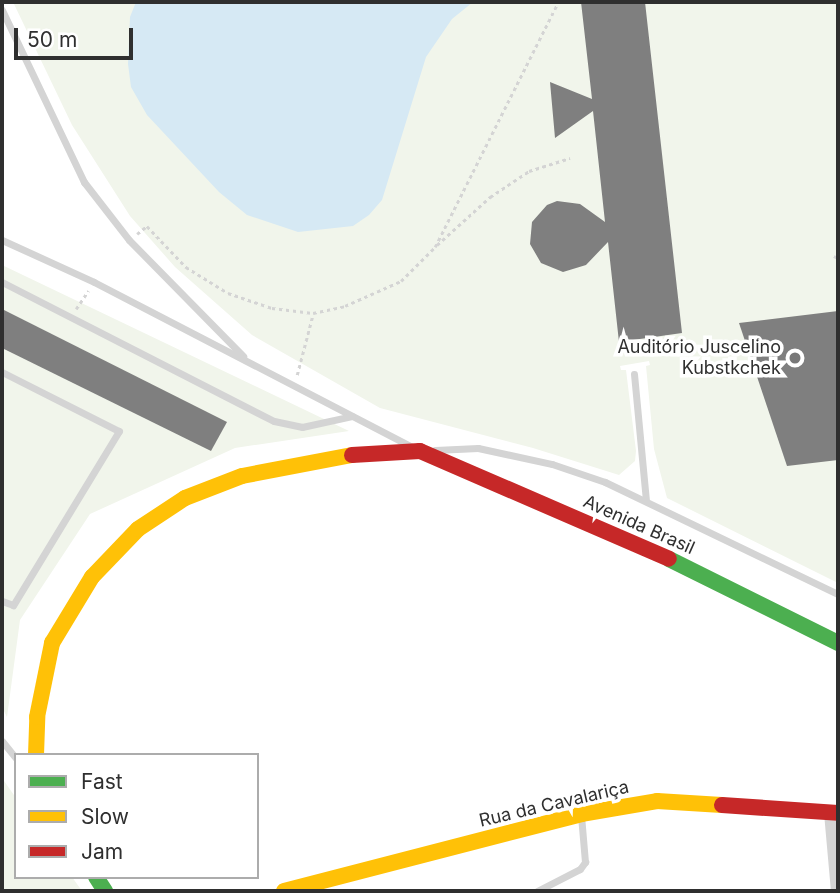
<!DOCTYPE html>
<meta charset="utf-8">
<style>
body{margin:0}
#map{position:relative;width:840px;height:893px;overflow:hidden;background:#fff;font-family:Inter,sans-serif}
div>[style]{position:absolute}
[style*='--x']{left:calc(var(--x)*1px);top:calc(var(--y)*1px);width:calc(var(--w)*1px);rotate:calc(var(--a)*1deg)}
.green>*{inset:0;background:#f1f5eb}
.water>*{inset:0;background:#d6e9f4}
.building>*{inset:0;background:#7f7f7f}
.path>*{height:2.5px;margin-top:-1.25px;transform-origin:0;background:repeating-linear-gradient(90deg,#d4d4d4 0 3.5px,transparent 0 7px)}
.lane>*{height:7px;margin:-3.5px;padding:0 3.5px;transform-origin:3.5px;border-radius:3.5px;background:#d4d4d4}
.street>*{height:14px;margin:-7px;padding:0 7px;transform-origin:7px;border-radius:7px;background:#d4d4d4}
.fast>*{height:16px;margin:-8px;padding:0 8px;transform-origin:8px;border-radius:8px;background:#4caf50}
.slow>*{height:16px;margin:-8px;padding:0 8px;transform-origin:8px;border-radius:8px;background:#ffc107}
.jam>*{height:16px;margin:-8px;padding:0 8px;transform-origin:8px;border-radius:8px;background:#c62828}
.dots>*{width:19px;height:19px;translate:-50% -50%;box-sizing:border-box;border:4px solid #fff;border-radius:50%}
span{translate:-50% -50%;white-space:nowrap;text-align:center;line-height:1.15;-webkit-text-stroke:7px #fff;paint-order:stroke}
.poi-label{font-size:18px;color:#2f2f2f}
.right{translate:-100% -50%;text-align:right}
.street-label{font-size:18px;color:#2f2f2f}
.frame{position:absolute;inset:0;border:4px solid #2f2f2f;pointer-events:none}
.legend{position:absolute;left:14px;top:753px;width:245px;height:126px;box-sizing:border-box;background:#fff;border:2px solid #acacac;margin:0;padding:9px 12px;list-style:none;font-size:21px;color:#2f2f2f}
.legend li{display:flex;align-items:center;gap:14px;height:35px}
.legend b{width:35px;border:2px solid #acacac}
.scale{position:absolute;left:14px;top:28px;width:119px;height:32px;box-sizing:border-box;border:4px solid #2f2f2f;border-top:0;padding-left:9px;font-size:21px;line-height:24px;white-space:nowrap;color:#2f2f2f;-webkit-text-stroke:5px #fff;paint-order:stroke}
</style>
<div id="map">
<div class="green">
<div style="clip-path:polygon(13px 2px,838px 2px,838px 583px,667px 498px,654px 449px,646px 366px,650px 365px,649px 361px,620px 366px,621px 370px,626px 370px,636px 451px,635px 461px,619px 475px,533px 448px,380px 408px,252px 335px,175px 267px,130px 216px,72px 125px)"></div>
<div style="clip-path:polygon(2px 265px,349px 431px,235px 448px,90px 514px,20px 620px,7px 717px,2px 707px)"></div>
<div style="clip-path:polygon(2px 778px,16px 798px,16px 877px,72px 877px,82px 891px,2px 891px)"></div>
</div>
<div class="water">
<div style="clip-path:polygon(136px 2px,473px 2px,452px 19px,426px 57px,382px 200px,369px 215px,353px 226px,298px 232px,247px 215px,219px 192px,147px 115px,131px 87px,128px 64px,130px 17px)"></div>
</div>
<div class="building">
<div style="clip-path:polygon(581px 2px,645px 2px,682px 333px,619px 342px,608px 242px,586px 265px,563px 272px,541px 263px,530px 244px,532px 222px,547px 205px,557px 201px,580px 204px,605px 222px,593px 111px,555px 138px,550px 82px,592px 99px)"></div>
<div style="clip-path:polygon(2px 309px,227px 422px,211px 451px,2px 348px)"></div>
<div style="clip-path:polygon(838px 311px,838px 460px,787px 466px,739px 323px)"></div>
</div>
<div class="path">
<div style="--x:137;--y:234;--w:13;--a:-39"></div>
<div style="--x:147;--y:226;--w:57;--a:46.4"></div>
<div style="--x:186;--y:267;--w:49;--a:31.8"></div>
<div style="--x:228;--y:293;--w:46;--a:18.8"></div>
<div style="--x:272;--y:308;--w:41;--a:7"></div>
<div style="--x:313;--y:313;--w:33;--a:-12"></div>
<div style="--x:345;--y:306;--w:61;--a:-24.1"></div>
<div style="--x:401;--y:281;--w:48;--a:-45"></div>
<div style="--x:435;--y:247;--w:274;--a:-63.3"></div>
<div style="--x:437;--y:245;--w:72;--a:-42.2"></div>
<div style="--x:490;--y:197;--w:47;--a:-33.7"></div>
<div style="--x:529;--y:171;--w:43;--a:-17.6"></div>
<div style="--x:834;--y:256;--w:4;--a:27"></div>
<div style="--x:76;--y:309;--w:22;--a:-56"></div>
<div style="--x:297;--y:375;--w:63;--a:-75.3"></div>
</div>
<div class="lane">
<div style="--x:2;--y:10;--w:191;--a:64.5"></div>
<div style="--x:84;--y:182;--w:73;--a:52.2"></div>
<div style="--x:129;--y:240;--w:163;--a:45.5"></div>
<div style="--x:2;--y:240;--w:101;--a:24.5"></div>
<div style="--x:94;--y:282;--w:357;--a:27.4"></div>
<div style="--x:2;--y:282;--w:305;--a:27.1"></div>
<div style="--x:274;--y:421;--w:29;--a:12"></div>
<div style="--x:302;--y:427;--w:51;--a:-12.4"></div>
<div style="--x:2;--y:372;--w:131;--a:26.8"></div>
<div style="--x:119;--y:431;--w:204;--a:121.3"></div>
<div style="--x:13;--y:605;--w:12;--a:-160"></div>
<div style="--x:634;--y:374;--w:127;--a:84.6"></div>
<div style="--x:435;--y:450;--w:43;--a:-2.7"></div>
<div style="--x:478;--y:448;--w:76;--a:12.2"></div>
<div style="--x:552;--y:464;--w:56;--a:18.8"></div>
<div style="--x:605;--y:482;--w:259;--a:25.7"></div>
<div style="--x:2;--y:741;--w:22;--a:51"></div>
<div style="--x:537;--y:891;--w:48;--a:-27.1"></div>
<div style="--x:580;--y:869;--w:9;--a:-54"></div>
<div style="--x:585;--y:862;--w:47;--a:-94.9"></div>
</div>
<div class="street">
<div style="--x:831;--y:813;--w:78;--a:84.9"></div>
</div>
<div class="fast">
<div style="--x:669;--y:559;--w:189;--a:26.4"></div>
<div style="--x:96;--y:877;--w:17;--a:57"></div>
</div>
<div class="slow">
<div style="--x:36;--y:755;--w:38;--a:-88"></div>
<div style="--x:37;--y:717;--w:76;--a:-78.5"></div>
<div style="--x:52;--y:643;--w:77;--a:-58.8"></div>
<div style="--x:92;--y:577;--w:66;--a:-46.2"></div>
<div style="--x:138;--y:529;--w:56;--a:-33.4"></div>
<div style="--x:185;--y:498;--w:61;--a:-21.1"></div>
<div style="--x:242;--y:476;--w:112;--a:-10.8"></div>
<div style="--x:284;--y:891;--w:307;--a:-14.5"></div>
<div style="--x:581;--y:814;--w:77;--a:-9.7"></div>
<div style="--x:657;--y:801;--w:65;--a:3.5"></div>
</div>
<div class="jam">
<div style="--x:352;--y:455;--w:68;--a:-3.4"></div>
<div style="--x:420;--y:451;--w:271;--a:23.4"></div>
<div style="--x:722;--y:805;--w:116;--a:3.9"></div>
</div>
<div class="dots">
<div style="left:795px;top:358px;background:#787878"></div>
</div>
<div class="poi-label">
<span class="right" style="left:781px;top:358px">Auditório Juscelino<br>Kubstkchek</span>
</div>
<div class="street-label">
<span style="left:639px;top:525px;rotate:24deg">Avenida Brasil</span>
<span style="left:554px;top:804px;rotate:-13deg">Rua da Cavalariça</span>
</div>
<div class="frame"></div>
<ul class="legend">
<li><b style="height:9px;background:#4caf50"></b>Fast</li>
<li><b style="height:9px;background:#ffc107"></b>Slow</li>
<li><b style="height:9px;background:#c62828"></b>Jam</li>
</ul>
<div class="scale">50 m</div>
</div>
